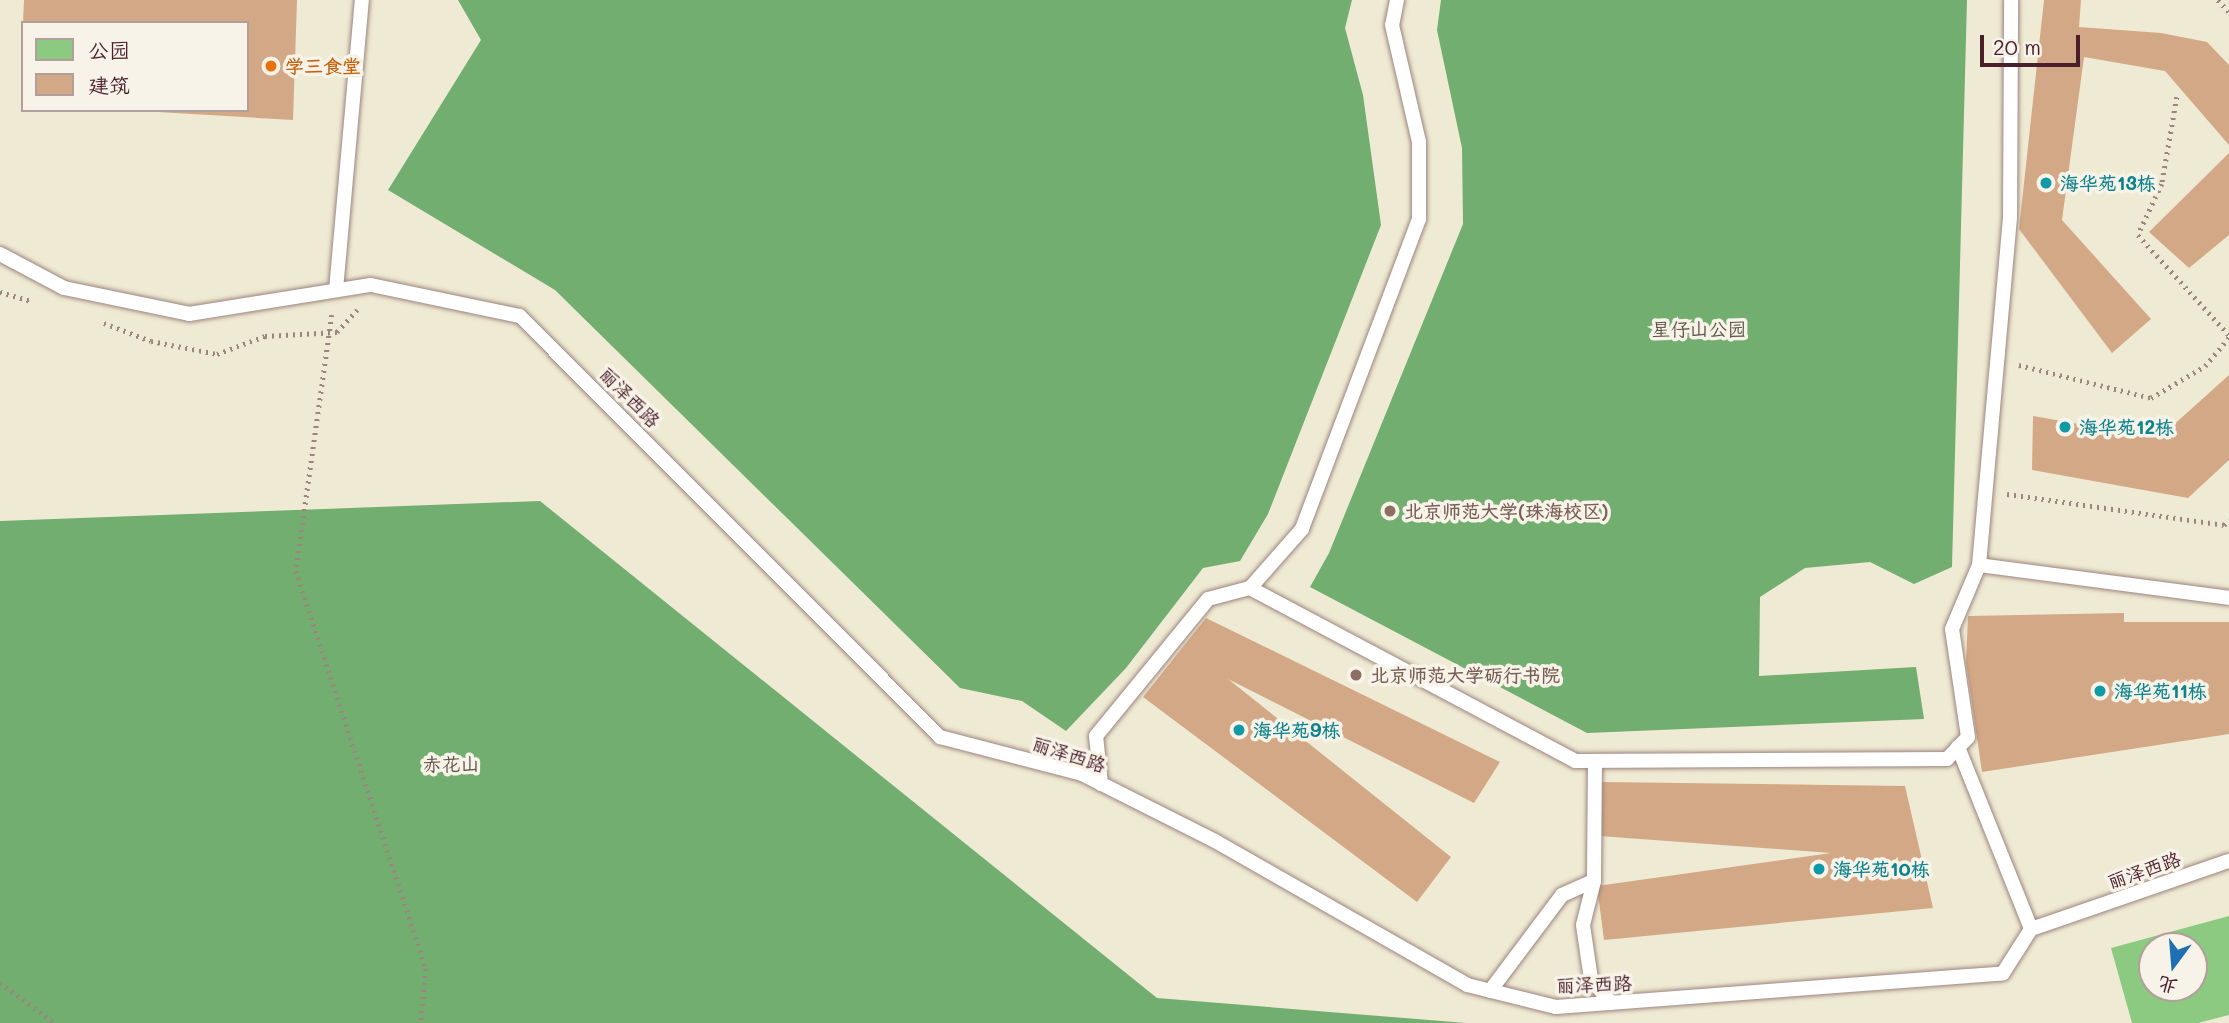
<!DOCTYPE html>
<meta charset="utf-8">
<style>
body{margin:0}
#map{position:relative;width:2229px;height:1023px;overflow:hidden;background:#efead3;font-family:Mali,"LXGW WenKai TC",sans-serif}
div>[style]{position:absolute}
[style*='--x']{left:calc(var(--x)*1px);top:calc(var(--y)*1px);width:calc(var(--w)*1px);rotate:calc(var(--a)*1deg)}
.green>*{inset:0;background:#8cca81}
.forest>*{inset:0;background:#71ae6f}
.building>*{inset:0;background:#d3a886}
.path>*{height:4.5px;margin-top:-2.25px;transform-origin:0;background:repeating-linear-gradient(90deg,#9c847f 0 2px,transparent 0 7px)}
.roads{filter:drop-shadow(0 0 2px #9c847f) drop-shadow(0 0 2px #9c847f)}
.service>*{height:14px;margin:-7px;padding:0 7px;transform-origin:7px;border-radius:7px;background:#fff}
.dots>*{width:19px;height:19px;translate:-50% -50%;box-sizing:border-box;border:4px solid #f7f3e8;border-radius:50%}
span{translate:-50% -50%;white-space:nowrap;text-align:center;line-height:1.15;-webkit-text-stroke:7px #f7f3e8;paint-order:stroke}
.food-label{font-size:19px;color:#c56008;font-weight:700}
.left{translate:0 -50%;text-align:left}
.culture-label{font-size:19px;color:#0d838f;font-weight:700}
.park-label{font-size:19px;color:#5e5245}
.street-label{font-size:19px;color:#4a1f2b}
.education-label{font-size:19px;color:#785e54;font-weight:700}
.legend{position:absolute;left:21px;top:21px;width:228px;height:91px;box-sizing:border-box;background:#f7f3e8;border:2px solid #b29e9c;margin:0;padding:9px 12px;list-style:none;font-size:21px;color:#4a1f2b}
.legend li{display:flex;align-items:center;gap:14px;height:35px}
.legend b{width:35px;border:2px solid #b29e9c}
.north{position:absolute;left:2138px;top:932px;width:70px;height:70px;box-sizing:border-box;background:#f7f3e8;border:2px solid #b29e9c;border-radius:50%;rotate:196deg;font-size:19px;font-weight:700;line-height:28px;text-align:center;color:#4a1f2b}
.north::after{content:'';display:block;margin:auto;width:24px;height:32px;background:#1f6fb2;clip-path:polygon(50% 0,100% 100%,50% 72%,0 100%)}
.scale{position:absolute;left:1980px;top:35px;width:100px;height:32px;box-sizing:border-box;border:4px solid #4a1f2b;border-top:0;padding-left:9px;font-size:21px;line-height:24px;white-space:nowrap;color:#4a1f2b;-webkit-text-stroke:5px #f7f3e8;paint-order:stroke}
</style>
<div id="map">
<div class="green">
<div style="clip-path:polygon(evenodd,2229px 916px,2229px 1015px,2198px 1023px,2132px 1023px,2111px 948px,2229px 916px,2152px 946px,2194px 946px,2194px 988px,2152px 988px,2152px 946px)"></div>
</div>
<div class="forest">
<div style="clip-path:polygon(458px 0,1352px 0,1345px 28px,1363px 95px,1381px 225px,1268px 514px,1240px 561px,1203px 568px,1126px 668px,1066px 731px,1022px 701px,960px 688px,555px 290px,388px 190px,481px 40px)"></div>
<div style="clip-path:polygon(1441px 0,1967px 0,1952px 567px,1914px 584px,1870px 562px,1805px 568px,1760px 597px,1759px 676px,1916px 667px,1924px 719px,1587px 733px,1310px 587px,1329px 553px,1463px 224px,1462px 148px,1437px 30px)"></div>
<div style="clip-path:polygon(540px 501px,1157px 998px,1466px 1023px,0 1023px,0 521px)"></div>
</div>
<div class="building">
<div style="clip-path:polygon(24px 0,297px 0,293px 120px,158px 112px,247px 110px,247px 23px,23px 23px)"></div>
<div style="clip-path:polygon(2044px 0,2081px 0,2079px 27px,2161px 33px,2207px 42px,2229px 65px,2229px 145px,2165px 71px,2084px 57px,2062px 220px,2151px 319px,2112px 353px,2019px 229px)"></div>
<div style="clip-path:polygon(2229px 153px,2229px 235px,2189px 268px,2149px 232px)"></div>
<div style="clip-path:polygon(2229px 375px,2229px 460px,2188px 498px,2032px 470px,2033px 416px,2159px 438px)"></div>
<div style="clip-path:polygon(2124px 613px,2124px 622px,2229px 622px,2229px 734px,1982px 772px,1966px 663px,1968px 616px)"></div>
<div style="clip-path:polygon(1206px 618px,1500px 762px,1474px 803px,1228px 679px,1451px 857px,1417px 902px,1143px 697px)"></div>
<div style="clip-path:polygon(1600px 782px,1905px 786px,1933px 908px,1604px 940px,1597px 886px,1831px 853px,1599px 836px)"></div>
</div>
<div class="path">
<div style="--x:2218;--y:0;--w:16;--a:47"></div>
<div style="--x:2177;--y:97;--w:88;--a:99.8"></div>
<div style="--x:2162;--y:184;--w:56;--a:115.2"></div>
<div style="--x:2138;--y:235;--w:135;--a:47.7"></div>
<div style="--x:0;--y:292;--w:33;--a:16"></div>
<div style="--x:332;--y:315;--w:259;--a:98"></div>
<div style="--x:296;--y:571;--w:419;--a:71.9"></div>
<div style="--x:426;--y:969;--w:54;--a:95.3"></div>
<div style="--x:104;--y:323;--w:50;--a:21"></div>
<div style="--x:151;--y:341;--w:67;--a:11.1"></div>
<div style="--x:217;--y:354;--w:51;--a:-20.6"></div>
<div style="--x:265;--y:336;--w:72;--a:-3.2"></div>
<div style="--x:337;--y:332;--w:30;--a:-48"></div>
<div style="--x:2019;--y:365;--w:136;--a:14"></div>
<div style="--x:2151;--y:398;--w:63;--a:-30.7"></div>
<div style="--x:2205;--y:366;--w:38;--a:-50"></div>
<div style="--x:2007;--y:494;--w:219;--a:8.1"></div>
<div style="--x:2224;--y:525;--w:7;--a:-45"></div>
<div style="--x:0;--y:983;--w:68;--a:36"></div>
</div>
<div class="roads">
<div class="service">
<div style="--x:1397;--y:0;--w:25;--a:101"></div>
<div style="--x:1392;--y:25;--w:120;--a:77"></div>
<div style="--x:1419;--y:142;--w:77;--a:90"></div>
<div style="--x:1419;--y:219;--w:331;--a:110.7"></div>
<div style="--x:1302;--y:529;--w:79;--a:131.4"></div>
<div style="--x:1250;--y:588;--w:368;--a:28"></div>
<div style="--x:1575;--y:761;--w:372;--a:-0.3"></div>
<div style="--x:1947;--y:759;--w:30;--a:-46"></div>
<div style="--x:1968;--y:737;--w:109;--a:-98.4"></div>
<div style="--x:1952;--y:629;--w:69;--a:-67.1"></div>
<div style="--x:1979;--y:565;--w:349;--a:-84.9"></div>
<div style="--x:2010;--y:217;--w:217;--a:-89.7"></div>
<div style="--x:0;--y:254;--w:72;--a:28"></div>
<div style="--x:64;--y:288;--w:128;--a:11.7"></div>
<div style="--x:189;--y:314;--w:184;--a:-9.1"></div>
<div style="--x:371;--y:285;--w:152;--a:11.8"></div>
<div style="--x:520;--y:316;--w:595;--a:45.07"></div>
<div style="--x:940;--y:737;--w:147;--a:14.6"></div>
<div style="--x:1082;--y:774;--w:149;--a:26.7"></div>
<div style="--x:1215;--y:841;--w:290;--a:29.7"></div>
<div style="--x:1467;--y:985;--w:92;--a:13.9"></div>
<div style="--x:1556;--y:1007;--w:448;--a:-4.3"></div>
<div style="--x:2003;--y:973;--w:52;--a:-57.5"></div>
<div style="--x:2031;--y:929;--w:209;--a:-19"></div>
<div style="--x:336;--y:290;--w:291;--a:-84.9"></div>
<div style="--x:1979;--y:565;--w:252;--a:7.5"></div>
<div style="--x:1958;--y:747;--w:196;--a:68.1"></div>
<div style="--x:1595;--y:761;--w:120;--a:90.5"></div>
<div style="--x:1594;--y:881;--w:45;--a:104"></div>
<div style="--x:1583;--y:925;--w:55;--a:81.6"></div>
<div style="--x:1591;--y:979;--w:31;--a:50"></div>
<div style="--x:1101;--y:784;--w:48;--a:-95.9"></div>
<div style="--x:1096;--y:736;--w:177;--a:-50.7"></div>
<div style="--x:1208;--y:599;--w:43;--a:-14.7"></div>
<div style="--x:1490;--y:991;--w:120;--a:-53.1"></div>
<div style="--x:1562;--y:895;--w:35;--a:-24"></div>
</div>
</div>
<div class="dots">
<div style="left:271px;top:66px;background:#e8710a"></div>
<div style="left:2046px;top:183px;background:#0f9aa8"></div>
<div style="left:2065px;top:427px;background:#0f9aa8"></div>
<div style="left:1390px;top:511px;background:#8d6e63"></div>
<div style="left:1356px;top:675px;background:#8d6e63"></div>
<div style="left:2100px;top:691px;background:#0f9aa8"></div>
<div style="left:1239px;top:730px;background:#0f9aa8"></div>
<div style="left:1819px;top:869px;background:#0f9aa8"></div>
</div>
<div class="food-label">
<span class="left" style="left:285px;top:66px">学三食堂</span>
</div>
<div class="culture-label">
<span class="left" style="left:2060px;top:183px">海华苑13栋</span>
<span class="left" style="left:2079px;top:427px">海华苑12栋</span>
<span class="left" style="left:2114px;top:691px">海华苑11栋</span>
<span class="left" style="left:1253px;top:730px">海华苑9栋</span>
<span class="left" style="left:1833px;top:869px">海华苑10栋</span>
</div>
<div class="park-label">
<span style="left:1699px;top:329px">星仔山公园</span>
<span style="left:451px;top:764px">赤花山</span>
</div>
<div class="street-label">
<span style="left:630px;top:397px;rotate:45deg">丽泽西路</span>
<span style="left:1069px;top:754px;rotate:18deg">丽泽西路</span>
<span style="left:2144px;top:870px;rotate:-19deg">丽泽西路</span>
<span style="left:1594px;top:984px;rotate:-2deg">丽泽西路</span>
</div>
<div class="education-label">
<span class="left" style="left:1404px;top:511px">北京师范大学(珠海校区)</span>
<span class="left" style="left:1370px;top:675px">北京师范大学砺行书院</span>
</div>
<ul class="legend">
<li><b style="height:19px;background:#8cca81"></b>公园</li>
<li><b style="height:19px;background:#d3a886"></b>建筑</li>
</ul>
<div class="north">北</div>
<div class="scale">20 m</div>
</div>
